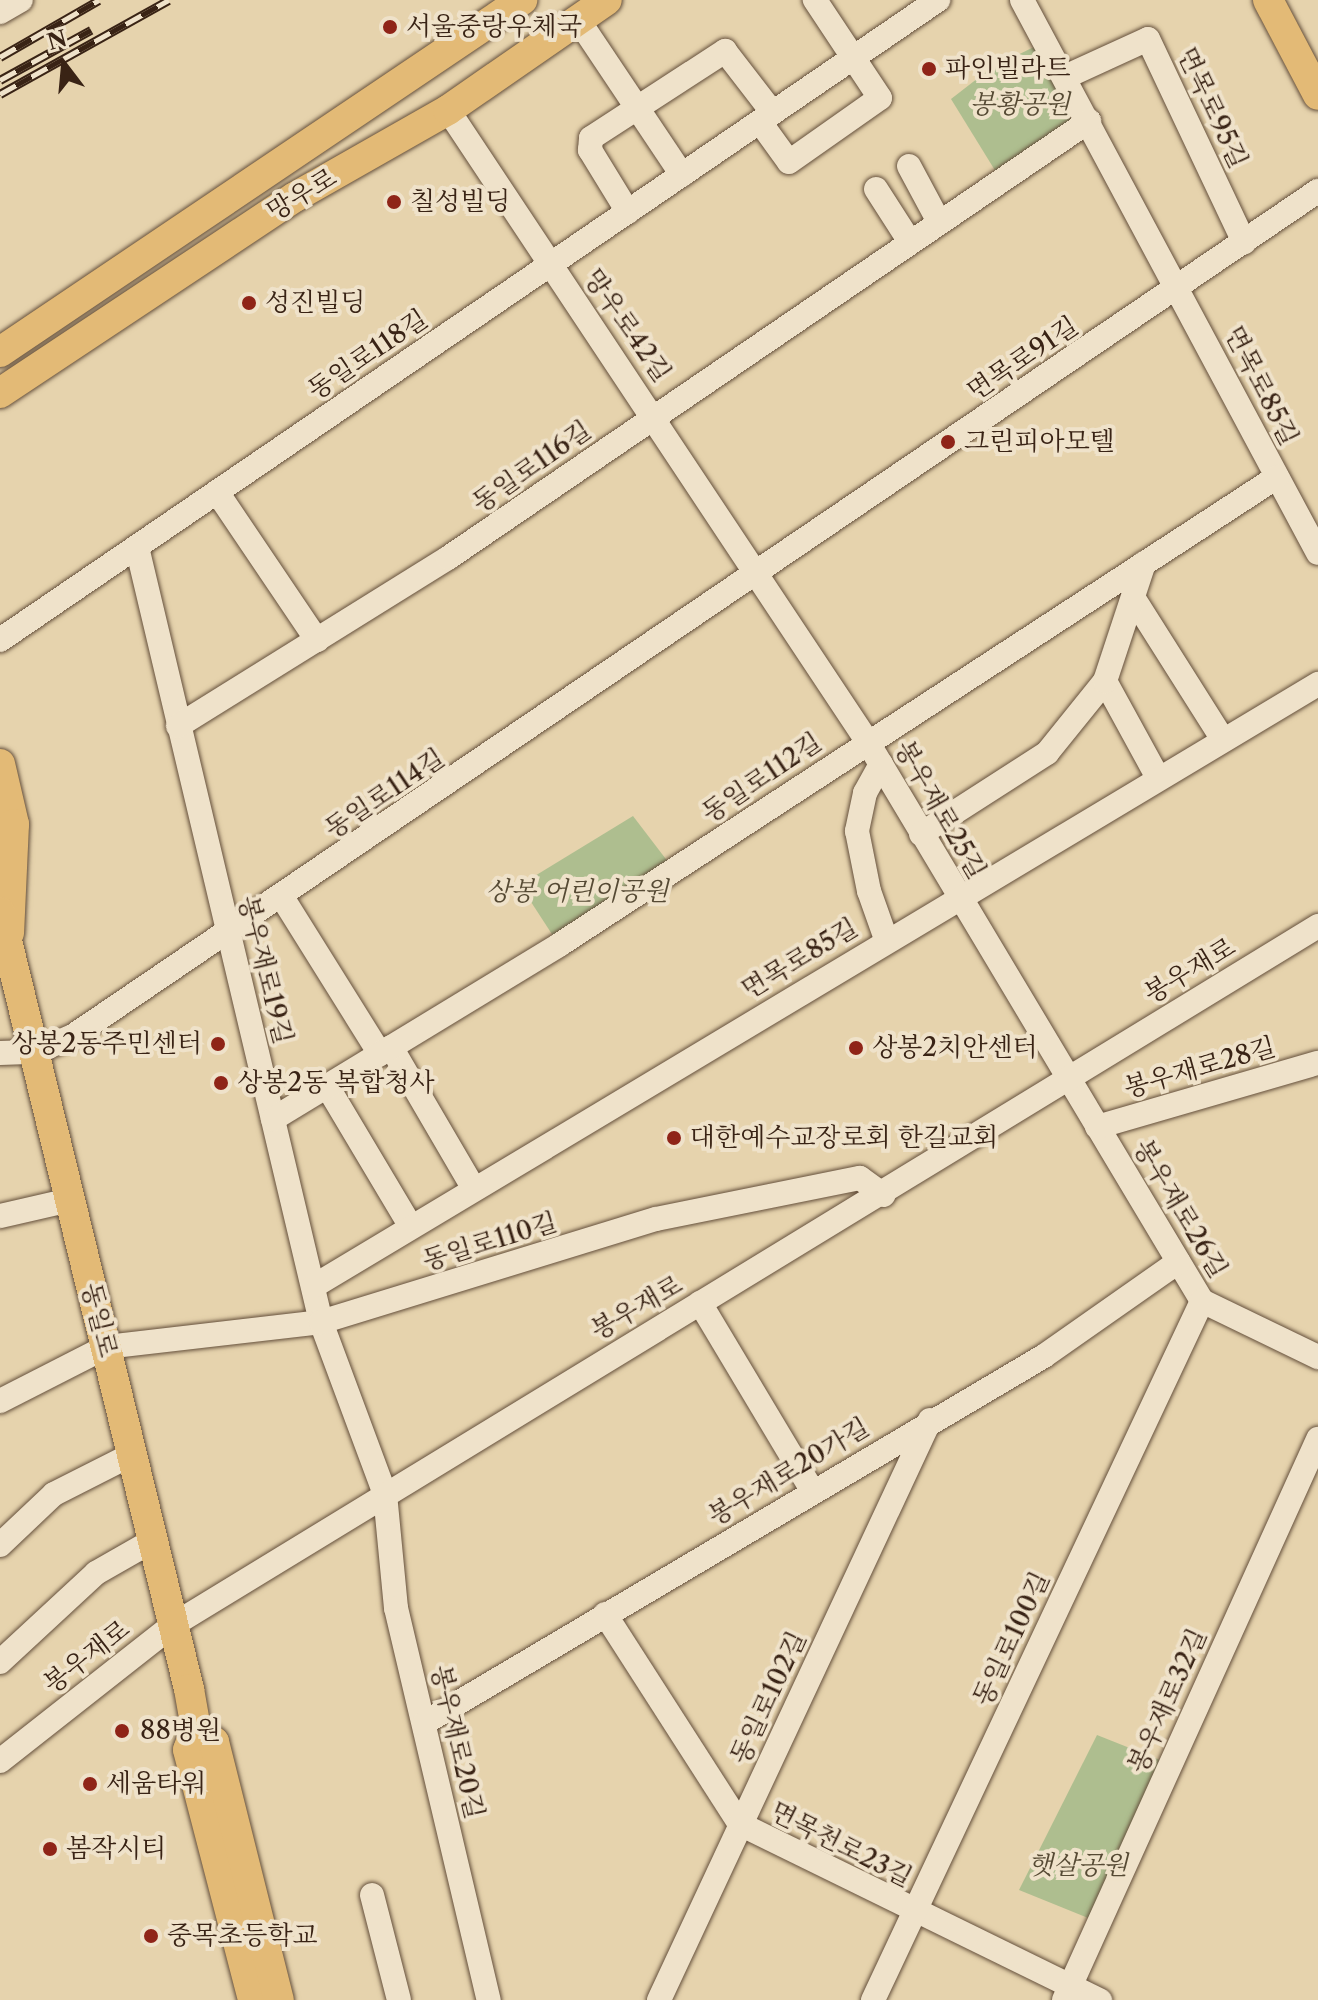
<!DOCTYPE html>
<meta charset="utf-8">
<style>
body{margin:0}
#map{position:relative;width:1318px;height:2000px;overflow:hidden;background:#e6d3ad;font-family:"Libre Caslon Text","Noto Serif KR",serif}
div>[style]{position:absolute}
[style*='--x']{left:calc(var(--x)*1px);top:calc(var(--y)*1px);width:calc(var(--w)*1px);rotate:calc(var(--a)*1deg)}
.green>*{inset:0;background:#aebe8f}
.roads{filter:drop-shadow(0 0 2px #644f3b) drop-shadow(0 0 2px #644f3b)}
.minor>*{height:24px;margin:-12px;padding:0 12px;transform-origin:12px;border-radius:12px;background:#efe2ca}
.major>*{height:30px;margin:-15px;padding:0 15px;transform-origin:15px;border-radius:15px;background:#e3ba76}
.rail>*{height:9px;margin-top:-4.5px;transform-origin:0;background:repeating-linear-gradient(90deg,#efe2ca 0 18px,#392315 0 36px);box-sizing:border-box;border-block:2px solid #392315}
.dots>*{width:22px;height:22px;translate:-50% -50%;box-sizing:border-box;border:4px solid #efe2ca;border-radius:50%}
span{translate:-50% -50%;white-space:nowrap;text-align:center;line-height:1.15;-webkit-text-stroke:8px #efe2ca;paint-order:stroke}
.poi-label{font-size:26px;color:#392315}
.left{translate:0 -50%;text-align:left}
.right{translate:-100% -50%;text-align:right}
.park-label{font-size:26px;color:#564a34;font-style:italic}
.street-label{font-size:26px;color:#392315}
.north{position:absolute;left:24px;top:24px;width:80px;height:80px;-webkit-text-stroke:6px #efe2ca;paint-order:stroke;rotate:344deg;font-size:22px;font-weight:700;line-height:32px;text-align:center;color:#392315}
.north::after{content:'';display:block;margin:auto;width:28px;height:36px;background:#392315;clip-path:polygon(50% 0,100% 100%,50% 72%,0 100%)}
</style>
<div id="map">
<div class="green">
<div style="clip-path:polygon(1038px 45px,1082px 120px,996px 172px,951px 99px,991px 68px)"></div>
<div style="clip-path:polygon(633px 816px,675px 871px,559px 945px,520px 885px)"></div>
<div style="clip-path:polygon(1097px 1735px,1170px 1764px,1098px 1922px,1019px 1890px)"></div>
</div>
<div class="roads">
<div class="minor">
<div style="--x:1022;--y:0;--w:627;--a:61.84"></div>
<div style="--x:0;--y:12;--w:24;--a:-30"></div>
<div style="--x:579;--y:21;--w:185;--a:56.2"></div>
<div style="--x:1065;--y:77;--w:91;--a:-24.6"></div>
<div style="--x:1148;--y:39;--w:225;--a:64.7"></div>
<div style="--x:448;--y:110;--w:757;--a:56.41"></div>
<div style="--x:867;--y:741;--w:653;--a:59.11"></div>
<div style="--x:1202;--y:1301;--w:129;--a:25.8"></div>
<div style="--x:760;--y:122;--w:49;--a:54.1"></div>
<div style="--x:789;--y:162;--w:111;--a:-35.1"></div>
<div style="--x:880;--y:98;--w:118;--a:-123.6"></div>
<div style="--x:909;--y:166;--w:64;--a:61.8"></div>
<div style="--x:876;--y:189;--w:63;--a:57.3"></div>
<div style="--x:628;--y:212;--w:73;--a:-121.5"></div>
<div style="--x:590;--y:150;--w:12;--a:-85"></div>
<div style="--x:591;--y:138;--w:160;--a:-33"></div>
<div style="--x:725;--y:51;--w:78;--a:52.3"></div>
<div style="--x:217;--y:492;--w:179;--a:56"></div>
<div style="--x:137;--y:547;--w:797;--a:76.64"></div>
<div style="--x:321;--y:1322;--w:184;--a:69.6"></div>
<div style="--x:385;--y:1494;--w:115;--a:84.5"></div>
<div style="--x:396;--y:1608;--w:403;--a:76.7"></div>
<div style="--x:1134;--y:599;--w:167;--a:57.7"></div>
<div style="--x:0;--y:640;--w:1136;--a:-34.31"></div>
<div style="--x:1105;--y:681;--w:111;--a:61.3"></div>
<div style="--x:178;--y:726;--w:318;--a:-31.9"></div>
<div style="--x:448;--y:558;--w:776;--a:-34.28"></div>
<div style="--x:881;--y:764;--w:33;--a:119"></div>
<div style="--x:865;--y:793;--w:39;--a:102"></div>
<div style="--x:857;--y:831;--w:61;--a:78.7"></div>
<div style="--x:869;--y:891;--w:51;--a:70.5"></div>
<div style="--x:921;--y:834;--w:150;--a:-32.7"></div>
<div style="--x:1047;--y:753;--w:92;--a:-51.1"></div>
<div style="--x:1105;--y:681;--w:124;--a:-71.7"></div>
<div style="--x:282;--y:897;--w:185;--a:58"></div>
<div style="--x:391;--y:1047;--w:164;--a:59.7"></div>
<div style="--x:0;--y:1053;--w:36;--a:-2"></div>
<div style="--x:36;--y:1052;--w:40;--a:-23.4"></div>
<div style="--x:73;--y:1036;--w:1505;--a:-34.17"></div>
<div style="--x:327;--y:1086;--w:164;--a:59.2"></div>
<div style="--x:273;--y:1119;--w:335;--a:-31.3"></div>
<div style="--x:559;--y:945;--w:857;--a:-33.1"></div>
<div style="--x:1097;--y:1127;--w:230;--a:-16.2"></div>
<div style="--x:0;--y:1216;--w:72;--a:-12.9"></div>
<div style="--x:314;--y:1286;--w:1171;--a:-30.95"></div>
<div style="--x:700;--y:1303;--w:218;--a:59.1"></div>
<div style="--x:0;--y:1401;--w:119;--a:-27"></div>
<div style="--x:106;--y:1347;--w:216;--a:-6.6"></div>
<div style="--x:321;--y:1322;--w:350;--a:-17.1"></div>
<div style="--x:656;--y:1219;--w:208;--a:-11.4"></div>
<div style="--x:860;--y:1178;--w:29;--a:36"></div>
<div style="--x:0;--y:1545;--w:74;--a:-43.4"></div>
<div style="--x:54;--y:1494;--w:86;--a:-26.9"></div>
<div style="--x:605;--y:1614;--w:250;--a:57.3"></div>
<div style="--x:740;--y:1824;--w:401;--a:26.1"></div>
<div style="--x:0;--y:1662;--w:131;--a:-42.8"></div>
<div style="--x:96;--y:1573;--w:64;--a:-29.7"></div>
<div style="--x:424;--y:1723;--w:720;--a:-30.62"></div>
<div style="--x:1044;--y:1356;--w:164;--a:-35"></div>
<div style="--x:0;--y:1761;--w:220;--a:-38.2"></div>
<div style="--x:173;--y:1625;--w:1342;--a:-31.4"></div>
<div style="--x:372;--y:1895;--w:108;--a:75.6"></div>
<div style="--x:659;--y:2000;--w:640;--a:-64.96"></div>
<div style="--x:873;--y:2000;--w:773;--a:-64.79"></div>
<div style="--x:1064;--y:2000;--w:616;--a:-65.64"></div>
</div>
<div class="major">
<div style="--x:1268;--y:0;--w:107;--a:62.2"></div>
<div style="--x:0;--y:352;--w:630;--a:-33.99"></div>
<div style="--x:0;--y:393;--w:354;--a:-33.6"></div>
<div style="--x:295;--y:197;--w:176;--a:-29.6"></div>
<div style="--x:448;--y:110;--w:193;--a:-34.7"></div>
<div style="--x:0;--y:764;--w:62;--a:76.9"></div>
<div style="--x:14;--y:824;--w:109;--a:92.6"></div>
<div style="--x:0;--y:912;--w:800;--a:76.33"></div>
<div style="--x:189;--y:1689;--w:40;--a:80"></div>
<div style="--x:196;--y:1728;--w:23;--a:110"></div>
<div style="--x:188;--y:1750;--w:258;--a:75.4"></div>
<div style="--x:196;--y:1728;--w:23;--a:38"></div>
<div style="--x:214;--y:1742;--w:266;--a:75.9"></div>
</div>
</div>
<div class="rail">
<div style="--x:0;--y:57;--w:114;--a:-29.9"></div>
<div style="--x:0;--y:80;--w:104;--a:-28.8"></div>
<div style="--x:0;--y:94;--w:193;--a:-29.1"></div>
</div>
<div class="dots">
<div style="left:390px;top:27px;background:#8f2418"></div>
<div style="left:929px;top:69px;background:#8f2418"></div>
<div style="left:394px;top:202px;background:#8f2418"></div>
<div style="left:249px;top:303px;background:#8f2418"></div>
<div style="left:948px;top:442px;background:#8f2418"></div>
<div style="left:218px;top:1044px;background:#8f2418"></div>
<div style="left:856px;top:1048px;background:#8f2418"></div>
<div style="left:221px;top:1083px;background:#8f2418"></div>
<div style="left:674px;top:1138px;background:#8f2418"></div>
<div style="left:122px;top:1731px;background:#8f2418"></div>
<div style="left:90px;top:1784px;background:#8f2418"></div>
<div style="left:50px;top:1849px;background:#8f2418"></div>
<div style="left:151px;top:1936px;background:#8f2418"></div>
</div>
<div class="poi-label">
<span class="left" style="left:406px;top:27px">서울중랑우체국</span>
<span class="left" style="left:945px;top:69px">파인빌라트</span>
<span class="left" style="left:410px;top:202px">칠성빌딩</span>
<span class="left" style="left:265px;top:303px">성진빌딩</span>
<span class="left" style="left:964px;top:442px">그린피아모텔</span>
<span class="right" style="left:202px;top:1044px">상봉2동주민센터</span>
<span class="left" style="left:872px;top:1048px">상봉2치안센터</span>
<span class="left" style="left:237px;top:1083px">상봉2동 복합청사</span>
<span class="left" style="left:690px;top:1138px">대한예수교장로회 한길교회</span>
<span class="left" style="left:140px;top:1731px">88병원</span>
<span class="left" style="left:106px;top:1784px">세움타워</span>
<span class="left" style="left:66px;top:1849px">봄작시티</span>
<span class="left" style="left:167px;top:1936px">중목초등학교</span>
</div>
<div class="park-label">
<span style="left:1020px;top:105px">봉황공원</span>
<span style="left:577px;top:892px">상봉 어린이공원</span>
<span style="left:1078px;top:1866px">햇살공원</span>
</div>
<div class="street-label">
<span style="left:1212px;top:108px;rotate:65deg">면목로95길</span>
<span style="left:302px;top:195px;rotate:-31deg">망우로</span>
<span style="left:627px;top:326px;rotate:55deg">망우로42길</span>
<span style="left:368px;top:355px;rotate:-34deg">동일로118길</span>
<span style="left:1023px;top:359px;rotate:-34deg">면목로91길</span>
<span style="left:1261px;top:386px;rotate:63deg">면목로85길</span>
<span style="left:532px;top:467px;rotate:-35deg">동일로116길</span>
<span style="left:762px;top:778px;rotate:-34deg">동일로112길</span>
<span style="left:385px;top:794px;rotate:-34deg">동일로114길</span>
<span style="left:940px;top:810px;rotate:60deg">봉우재로25길</span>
<span style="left:800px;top:959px;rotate:-31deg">면목로85길</span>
<span style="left:265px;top:970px;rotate:76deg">봉우재로19길</span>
<span style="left:1190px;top:971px;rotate:-31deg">봉우재로</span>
<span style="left:1200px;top:1068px;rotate:-16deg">봉우재로28길</span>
<span style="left:1180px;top:1209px;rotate:59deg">봉우재로26길</span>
<span style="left:490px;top:1242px;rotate:-17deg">동일로110길</span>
<span style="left:637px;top:1308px;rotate:-30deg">봉우재로</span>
<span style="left:99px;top:1320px;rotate:76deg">동일로</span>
<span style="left:789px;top:1472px;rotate:-31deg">봉우재로20가길</span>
<span style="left:1012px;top:1639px;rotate:-65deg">동일로100길</span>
<span style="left:87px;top:1657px;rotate:-38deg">봉우재로</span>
<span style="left:769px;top:1698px;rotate:-65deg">동일로102길</span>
<span style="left:1168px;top:1701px;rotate:-66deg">봉우재로32길</span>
<span style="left:457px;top:1742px;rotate:77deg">봉우재로20길</span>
<span style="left:841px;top:1845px;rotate:27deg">면목천로23길</span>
</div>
<div class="north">N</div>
</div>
